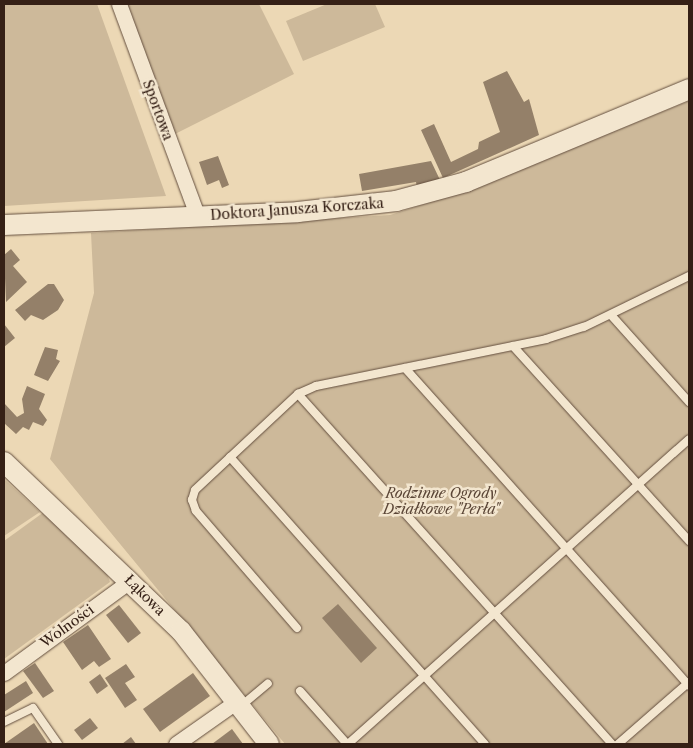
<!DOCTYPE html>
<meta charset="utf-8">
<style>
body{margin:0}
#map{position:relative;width:693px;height:748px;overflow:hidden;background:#ecd8b5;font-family:"Libre Caslon Text",serif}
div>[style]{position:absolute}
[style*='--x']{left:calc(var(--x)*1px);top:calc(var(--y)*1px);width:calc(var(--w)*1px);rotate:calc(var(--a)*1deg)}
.green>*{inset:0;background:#cdb99a}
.building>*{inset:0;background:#948069}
.roads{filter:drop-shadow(0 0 1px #634e3e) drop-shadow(0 0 1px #634e3e)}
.lane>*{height:8px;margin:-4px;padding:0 4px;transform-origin:4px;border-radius:4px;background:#f3e6cf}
.street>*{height:15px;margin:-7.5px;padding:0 7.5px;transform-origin:7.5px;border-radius:7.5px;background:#f3e6cf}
.secondary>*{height:20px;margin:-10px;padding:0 10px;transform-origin:10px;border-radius:10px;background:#f3e6cf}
span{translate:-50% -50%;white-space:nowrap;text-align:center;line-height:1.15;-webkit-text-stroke:5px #f3e6cf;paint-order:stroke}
.street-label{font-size:14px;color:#352016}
.park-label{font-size:14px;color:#5b4637;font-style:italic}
.frame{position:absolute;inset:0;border:5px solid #352016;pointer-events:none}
</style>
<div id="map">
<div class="green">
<div style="clip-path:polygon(4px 4px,97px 4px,166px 196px,4px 206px)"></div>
<div style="clip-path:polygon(125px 4px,259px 4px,294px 74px,175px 134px)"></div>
<div style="clip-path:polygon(327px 4px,375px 4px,385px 27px,303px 61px,286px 21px)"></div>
<div style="clip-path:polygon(689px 101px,689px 744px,285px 744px,50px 459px,94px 293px,91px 233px,390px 215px,468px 190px)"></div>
<div style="clip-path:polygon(4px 479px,40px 512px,4px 536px)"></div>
<div style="clip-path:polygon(44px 512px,104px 567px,110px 582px,4px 659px,4px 541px)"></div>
</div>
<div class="building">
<div style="clip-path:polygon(507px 71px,524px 102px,529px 99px,539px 135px,443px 178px,421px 130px,434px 124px,451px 162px,478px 149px,479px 142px,500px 132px,483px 82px)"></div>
<div style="clip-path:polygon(218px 156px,229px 185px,222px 188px,219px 180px,207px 185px,199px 162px)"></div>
<div style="clip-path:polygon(431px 161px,440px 180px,417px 187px,416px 182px,362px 191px,359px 174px)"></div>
<div style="clip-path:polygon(11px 249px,20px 260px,13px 266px,27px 282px,6px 302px,4px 255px)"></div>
<div style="clip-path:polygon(48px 284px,54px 284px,64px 300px,58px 310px,43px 320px,31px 315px,25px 321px,15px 310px)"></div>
<div style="clip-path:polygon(4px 324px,15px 338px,4px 347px)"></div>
<div style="clip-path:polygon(45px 347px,58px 350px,56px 359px,60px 361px,48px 381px,34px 375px)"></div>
<div style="clip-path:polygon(27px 386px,45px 394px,39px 409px,47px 420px,43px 426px,33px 422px,29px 430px,23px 427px,16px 434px,4px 423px,4px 403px,17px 417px,24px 413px,22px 399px)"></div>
<div style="clip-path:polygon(338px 604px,377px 648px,361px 663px,322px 618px)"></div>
<div style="clip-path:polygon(119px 605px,141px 633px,128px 643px,106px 615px)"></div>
<div style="clip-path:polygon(88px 625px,111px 659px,99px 667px,94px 661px,82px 670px,63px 642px)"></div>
<div style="clip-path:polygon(35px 663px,54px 691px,43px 698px,23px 671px)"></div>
<div style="clip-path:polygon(126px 664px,135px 677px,125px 683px,137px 700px,125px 708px,105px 678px)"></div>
<div style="clip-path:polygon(193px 673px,210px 696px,160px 732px,143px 709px)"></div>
<div style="clip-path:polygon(100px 674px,108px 686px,97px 694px,89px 682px)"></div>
<div style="clip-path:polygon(26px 681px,33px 693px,4px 712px,4px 695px)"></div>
<div style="clip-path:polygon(90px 718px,98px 728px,82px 740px,74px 730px)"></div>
<div style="clip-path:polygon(34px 723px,48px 744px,4px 744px)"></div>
<div style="clip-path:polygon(232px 729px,243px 744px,212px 744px)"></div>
<div style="clip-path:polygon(131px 737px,136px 744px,122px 744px)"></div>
</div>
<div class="roads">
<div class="lane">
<div style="--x:611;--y:315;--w:117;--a:48.1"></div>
<div style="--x:513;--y:346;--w:263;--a:47.9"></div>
<div style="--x:405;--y:368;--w:426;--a:48.2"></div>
<div style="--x:298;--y:394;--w:470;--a:48.1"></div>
<div style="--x:230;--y:457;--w:384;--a:48.4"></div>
<div style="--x:297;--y:628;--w:155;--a:-130.8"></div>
<div style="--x:196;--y:511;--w:12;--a:-110"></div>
<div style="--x:192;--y:500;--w:10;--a:-73"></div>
<div style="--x:195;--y:490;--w:141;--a:-43"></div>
<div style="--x:298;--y:394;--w:20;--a:-24"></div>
<div style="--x:316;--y:386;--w:235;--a:-11.5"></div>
<div style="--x:546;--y:339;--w:40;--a:-18"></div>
<div style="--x:584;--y:327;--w:117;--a:-25.9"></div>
<div style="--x:300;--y:691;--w:71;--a:48.4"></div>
<div style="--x:241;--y:706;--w:35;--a:-40"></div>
<div style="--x:4;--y:722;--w:32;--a:-26"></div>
<div style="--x:33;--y:708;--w:44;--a:55.2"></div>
<div style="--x:348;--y:744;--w:457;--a:-41.8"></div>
<div style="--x:618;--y:744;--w:94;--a:-41.1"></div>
</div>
<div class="street">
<div style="--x:119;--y:4;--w:227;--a:69.7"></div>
<div style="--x:4;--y:673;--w:157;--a:-36.2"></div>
<div style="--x:176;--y:744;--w:75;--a:-35.2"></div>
</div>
<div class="secondary">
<div style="--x:4;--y:225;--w:294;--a:-2.5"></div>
<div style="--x:298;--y:212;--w:99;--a:-6.4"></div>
<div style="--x:396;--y:201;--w:73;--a:-15.2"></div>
<div style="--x:466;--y:182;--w:242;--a:-22.6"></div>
<div style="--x:4;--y:462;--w:245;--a:43.7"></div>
<div style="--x:181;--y:631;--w:143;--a:52.1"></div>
</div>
</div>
<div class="street-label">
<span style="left:158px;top:110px;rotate:70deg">Sportowa</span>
<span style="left:297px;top:209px;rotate:-4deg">Doktora Janusza Korczaka</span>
<span style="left:145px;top:595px;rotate:45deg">Łąkowa</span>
<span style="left:67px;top:626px;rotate:-36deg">Wolności</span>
</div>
<div class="park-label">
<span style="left:441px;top:501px">Rodzinne Ogrody<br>Działkowe "Perła"</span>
</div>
<div class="frame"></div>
</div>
